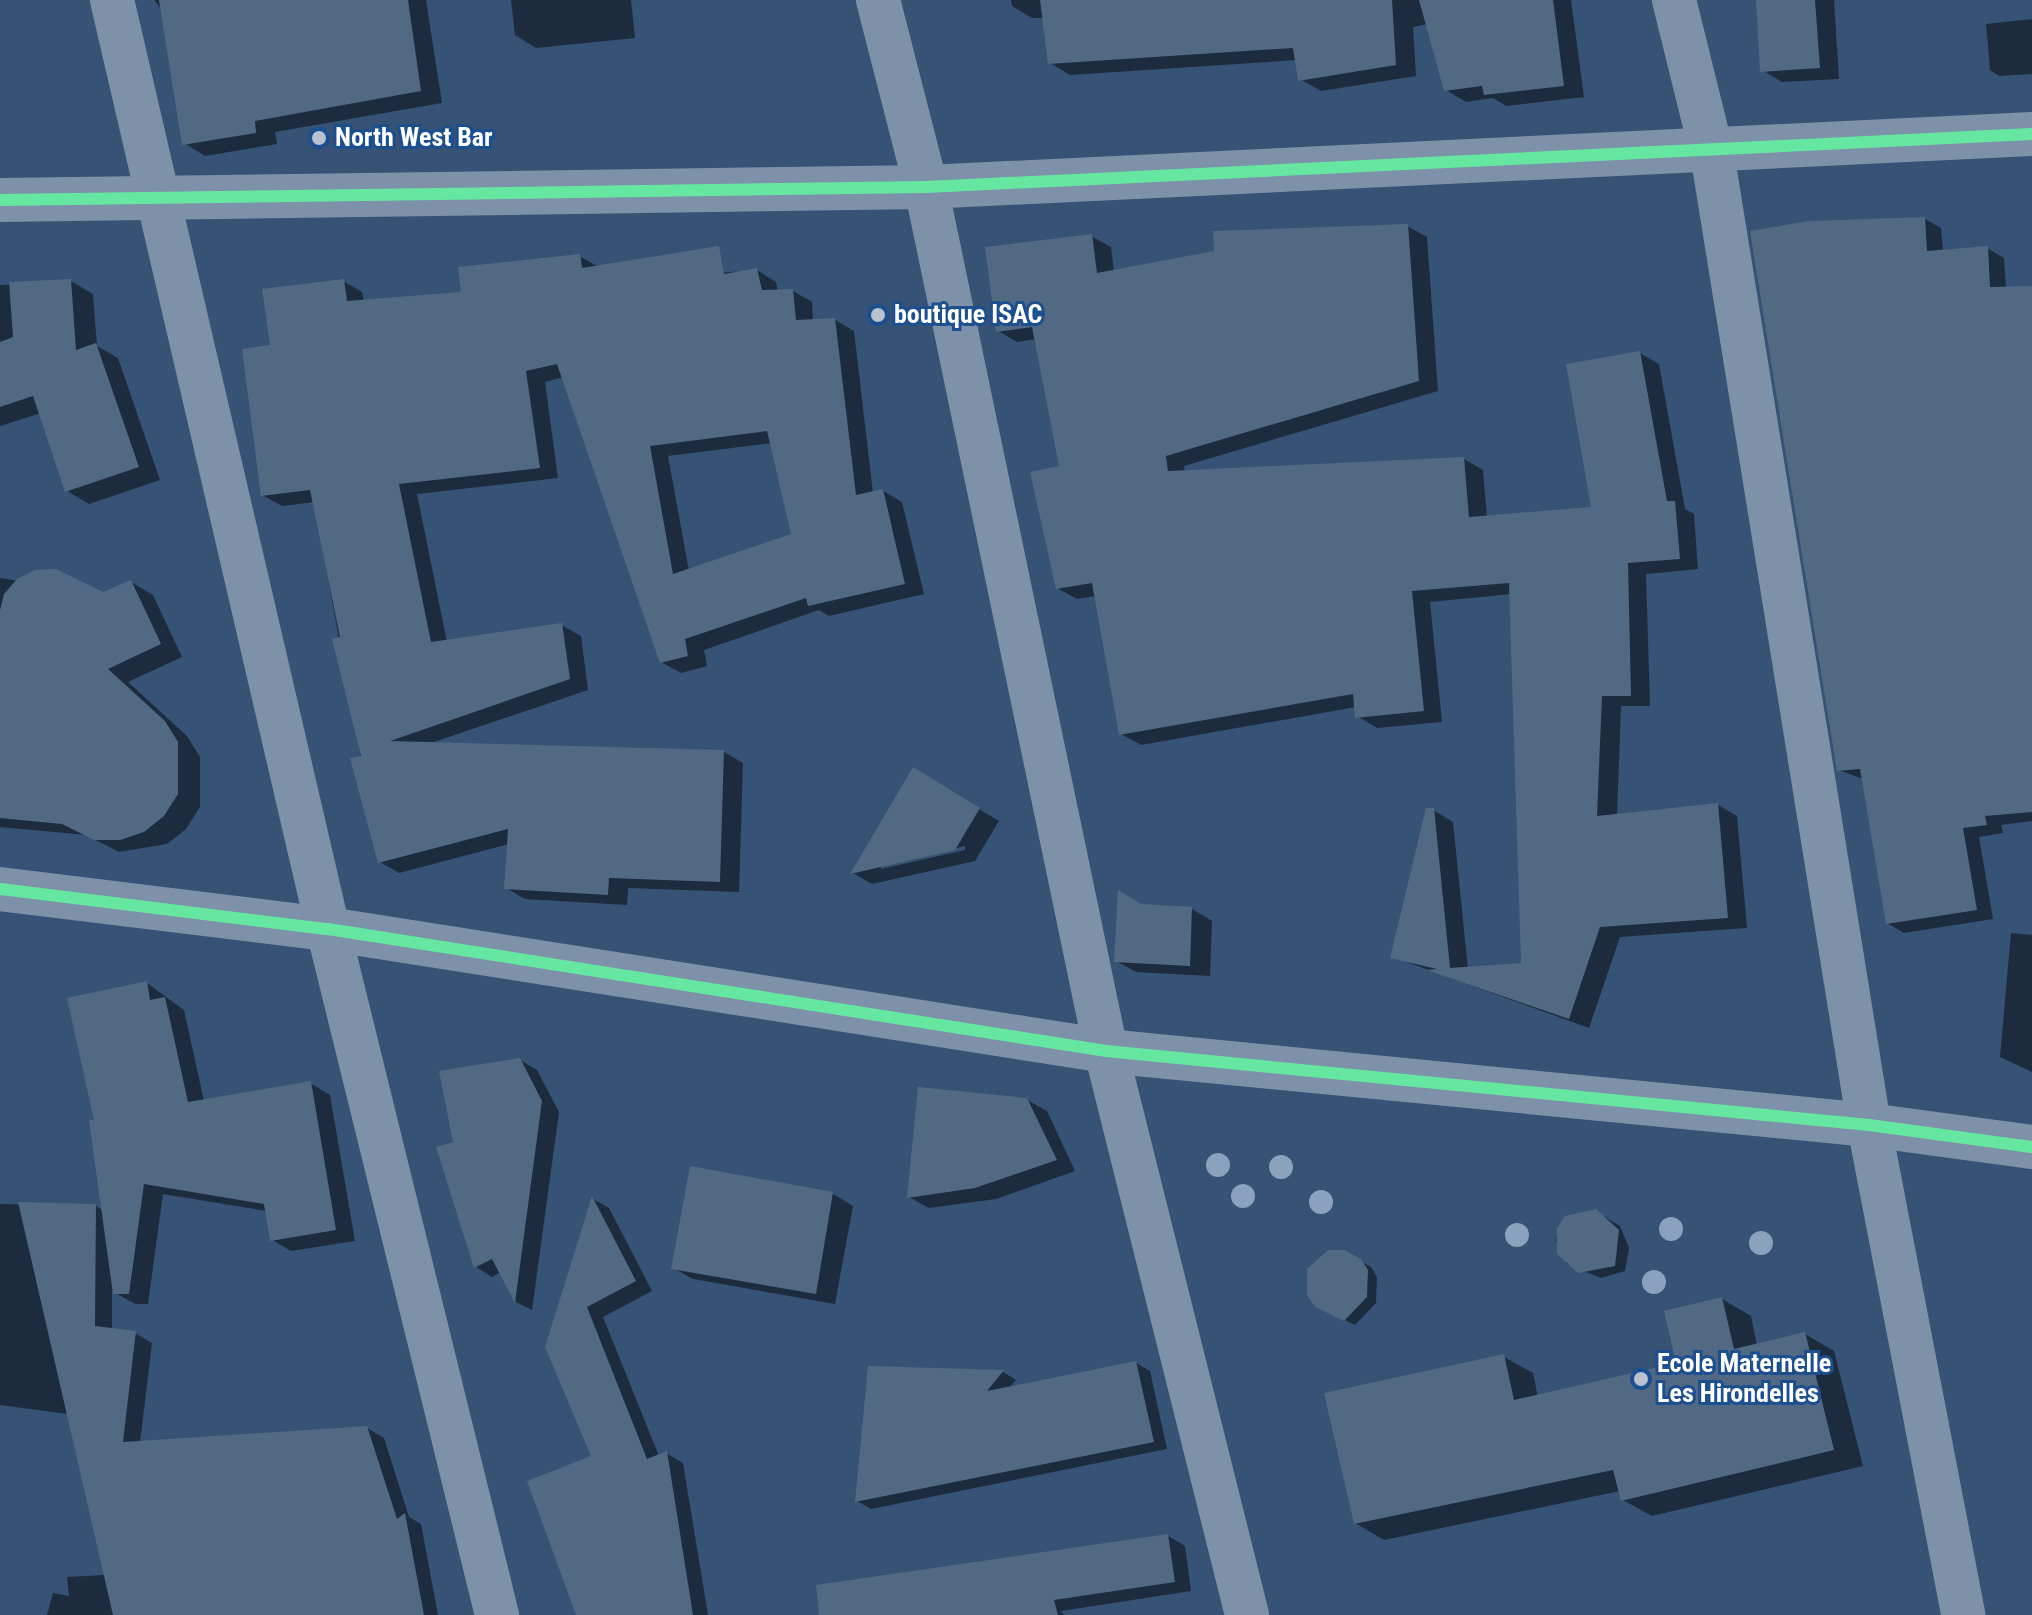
<!DOCTYPE html>
<style>
body{margin:0}
#map{position:relative;width:2032px;height:1615px;overflow:hidden;background:#365274;font-family:"Roboto Condensed",sans-serif}
div>[style]{position:absolute}
[style*='--x']{left:calc(var(--x)*1px);top:calc(var(--y)*1px);width:calc(var(--w)*1px);rotate:calc(var(--a)*1deg)}
.shadow>*{inset:0;background:#0007}
.building>*{inset:0;background:#526984}
.street>*{height:44px;margin:-22px;padding:0 22px;transform-origin:22px;border-radius:22px;background:#7d92a8}
.cycleway>*{height:12px;margin:-6px;padding:0 6px;transform-origin:6px;border-radius:6px;background:#66e7a1}
.trees>*{width:24px;height:24px;margin:-12px;border-radius:50%;background:#8aa2be}
.dots>*{width:22px;height:22px;translate:-50% -50%;box-sizing:border-box;border:4px solid #1b4f8f;border-radius:50%}
span{translate:-50% -50%;white-space:nowrap;text-align:center;line-height:1.15;-webkit-text-stroke:6px #1b4f8f;paint-order:stroke}
.poi-label{font-size:26px;color:#fff;font-weight:700}
.left{translate:0 -50%;text-align:left}
</style>
<div id="map">
<div class="shadow">
<div style="clip-path:polygon(154px 0,426px 0,442px 103px,275px 132px,277px 144px,205px 156px,184px 143px,163px 11px)"></div>
<div style="clip-path:polygon(511px 0,631px 0,635px 38px,536px 48px,515px 35px)"></div>
<div style="clip-path:polygon(1011px 0,1571px 0,1584px 97px,1506px 106px,1493px 98px,1466px 102px,1446px 90px,1428px 24px,1413px 27px,1416px 76px,1321px 91px,1300px 79px,1297px 60px,1070px 75px,1050px 63px,1044px 18px,1032px 18px,1012px 6px)"></div>
<div style="clip-path:polygon(1758px 0,1834px 0,1839px 79px,1782px 82px,1762px 70px)"></div>
<div style="clip-path:polygon(2032px 19px,2032px 74px,1999px 76px,1990px 70px,1986px 24px)"></div>
<div style="clip-path:polygon(1925px 219px,1941px 228px,1943px 251px,1987px 248px,2004px 258px,2006px 288px,2032px 288px,2032px 821px,2001px 825px,2003px 833px,1979px 837px,1993px 919px,1904px 933px,1887px 923px,1863px 779px,1839px 770px)"></div>
<div style="clip-path:polygon(1407px 226px,1427px 237px,1438px 391px,1184px 466px,1185px 472px,1464px 459px,1483px 470px,1487px 517px,1593px 509px,1640px 353px,1659px 364px,1685px 509px,1694px 514px,1698px 569px,1646px 574px,1650px 706px,1621px 706px,1617px 816px,1718px 805px,1737px 816px,1747px 928px,1620px 937px,1589px 1028px,1393px 957px,1433px 810px,1453px 822px,1468px 969px,1523px 965px,1511px 594px,1430px 602px,1442px 722px,1377px 728px,1357px 716px,1356px 707px,1141px 745px,1121px 734px,1096px 596px,1077px 599px,1057px 588px,1062px 467px,1036px 339px,1017px 342px,998px 331px,1091px 236px,1111px 247px,1114px 272px)"></div>
<div style="clip-path:polygon(evenodd,579px 256px,599px 267px,666px 277px,757px 270px,776px 282px,778px 292px,793px 291px,812px 302px,813px 321px,835px 320px,854px 331px,873px 493px,883px 491px,902px 502px,924px 594px,829px 616px,819px 610px,704px 650px,707px 666px,681px 673px,661px 662px,564px 377px,545px 382px,558px 478px,417px 494px,447px 642px,561px 625px,581px 636px,588px 690px,431px 743px,724px 752px,743px 763px,739px 892px,628px 888px,627px 905px,525px 899px,506px 888px,509px 844px,399px 873px,380px 862px,314px 502px,282px 506px,262px 495px,272px 347px,343px 281px,362px 292px,364px 302px,464px 294px,579px 256px,772px 443px,793px 536px,689px 571px,668px 456px,772px 443px)"></div>
<div style="clip-path:polygon(71px 281px,93px 294px,97px 346px,118px 358px,160px 480px,89px 504px,67px 491px,41px 413px,0 426px,0 285px)"></div>
<div style="clip-path:polygon(0 578px,103px 594px,131px 582px,153px 595px,182px 657px,128px 682px,187px 736px,200px 757px,200px 807px,186px 829px,167px 844px,119px 852px,86px 835px,0 827px)"></div>
<div style="clip-path:polygon(evenodd,914px 770px,999px 821px,975px 861px,872px 884px,853px 873px,914px 770px,965px 846px,965px 850px,881px 869px,881px 865px,965px 846px)"></div>
<div style="clip-path:polygon(1141px 906px,1192px 909px,1212px 921px,1210px 976px,1136px 972px,1116px 961px)"></div>
<div style="clip-path:polygon(2011px 933px,2032px 935px,2032px 1072px,2000px 1057px)"></div>
<div style="clip-path:polygon(147px 983px,184px 1010px,204px 1101px,310px 1083px,330px 1095px,355px 1241px,291px 1251px,271px 1239px,267px 1211px,163px 1194px,148px 1304px,135px 1304px,112px 1291px,112px 1330px,135px 1333px,152px 1343px,140px 1443px,367px 1428px,384px 1438px,409px 1517px,421px 1524px,438px 1615px,47px 1615px,53px 1593px,69px 1596px,67px 1577px,105px 1575px,68px 1414px,0 1405px,0 1204px,96px 1206px,104px 1211px,96px 1122px)"></div>
<div style="clip-path:polygon(520px 1060px,537px 1070px,559px 1112px,532px 1310px,516px 1302px,501px 1272px,492px 1277px,476px 1267px)"></div>
<div style="clip-path:polygon(1027px 1100px,1047px 1111px,1075px 1171px,996px 1199px,929px 1208px,909px 1197px)"></div>
<div style="clip-path:polygon(691px 1169px,833px 1194px,853px 1206px,835px 1304px,693px 1279px,673px 1268px)"></div>
<div style="clip-path:polygon(593px 1199px,609px 1208px,652px 1291px,603px 1317px,659px 1456px,666px 1453px,683px 1463px,708px 1615px,578px 1615px,594px 1458px,547px 1347px)"></div>
<div style="clip-path:polygon(1595px 1211px,1620px 1226px,1629px 1248px,1625px 1271px,1601px 1278px,1567px 1264px,1556px 1240px,1567px 1218px)"></div>
<div style="clip-path:polygon(1344px 1252px,1371px 1267px,1377px 1277px,1376px 1303px,1355px 1325px,1328px 1312px)"></div>
<div style="clip-path:polygon(1722px 1299px,1751px 1316px,1757px 1346px,1805px 1334px,1834px 1351px,1863px 1466px,1652px 1516px,1623px 1500px,1620px 1491px,1384px 1540px,1355px 1523px,1504px 1357px,1533px 1373px,1538px 1397px,1678px 1365px)"></div>
<div style="clip-path:polygon(1136px 1363px,1150px 1371px,1167px 1449px,871px 1509px,857px 1501px,870px 1368px,1003px 1372px,1016px 1380px,1009px 1388px)"></div>
<div style="clip-path:polygon(1168px 1536px,1185px 1546px,1191px 1591px,1061px 1611px,1064px 1615px,891px 1615px)"></div>
</div>
<div class="building">
<div style="clip-path:polygon(159px 0,408px 0,421px 91px,255px 121px,256px 133px,182px 145px)"></div>
<div style="clip-path:polygon(1040px 0,1392px 0,1396px 65px,1298px 81px,1293px 48px,1048px 64px)"></div>
<div style="clip-path:polygon(1419px 0,1553px 0,1564px 86px,1484px 95px,1482px 86px,1444px 91px)"></div>
<div style="clip-path:polygon(1756px 0,1815px 0,1820px 68px,1760px 72px)"></div>
<div style="clip-path:polygon(1925px 217px,1927px 251px,1988px 246px,1990px 287px,2032px 286px,2032px 812px,1985px 816px,1987px 825px,1963px 828px,1977px 910px,1886px 924px,1860px 769px,1837px 771px,1750px 231px,1809px 221px)"></div>
<div style="clip-path:polygon(1408px 224px,1419px 381px,1166px 456px,1168px 471px,1464px 457px,1469px 517px,1591px 507px,1566px 364px,1640px 351px,1667px 501px,1675px 501px,1680px 559px,1628px 563px,1631px 696px,1602px 696px,1597px 816px,1718px 803px,1728px 918px,1600px 927px,1569px 1019px,1427px 970px,1437px 969px,1390px 958px,1426px 808px,1434px 808px,1450px 968px,1521px 963px,1509px 583px,1412px 591px,1424px 711px,1355px 718px,1353px 694px,1119px 735px,1092px 583px,1056px 589px,1030px 472px,1059px 466px,1032px 327px,996px 332px,985px 247px,1092px 234px,1097px 273px,1214px 251px,1213px 231px)"></div>
<div style="clip-path:polygon(evenodd,719px 246px,724px 274px,757px 268px,762px 290px,793px 289px,796px 320px,835px 318px,856px 495px,883px 489px,905px 584px,808px 606px,806px 598px,685px 639px,688px 656px,660px 663px,557px 364px,526px 371px,540px 468px,399px 484px,431px 642px,562px 623px,570px 679px,390px 741px,724px 750px,720px 882px,609px 878px,608px 895px,504px 889px,508px 829px,378px 863px,350px 758px,361px 756px,332px 639px,340px 637px,310px 490px,261px 496px,242px 349px,270px 345px,262px 289px,344px 279px,347px 301px,461px 292px,458px 267px,580px 254px,582px 268px,719px 246px,767px 431px,791px 534px,673px 574px,650px 446px,767px 431px)"></div>
<div style="clip-path:polygon(71px 279px,76px 350px,96px 343px,139px 467px,65px 492px,33px 396px,0 407px,0 342px,13px 337px,9px 282px)"></div>
<div style="clip-path:polygon(56px 569px,103px 592px,131px 580px,161px 644px,108px 669px,165px 721px,178px 742px,178px 794px,164px 816px,144px 832px,120px 840px,94px 840px,62px 824px,0 818px,0 610px,4px 594px,17px 579px,35px 570px)"></div>
<div style="clip-path:polygon(913px 767px,980px 808px,955px 850px,850px 874px)"></div>
<div style="clip-path:polygon(1118px 890px,1141px 904px,1192px 907px,1190px 966px,1114px 962px)"></div>
<div style="clip-path:polygon(147px 981px,150px 1000px,165px 997px,188px 1102px,311px 1081px,336px 1230px,270px 1241px,264px 1204px,144px 1184px,129px 1294px,113px 1294px,89px 1120px,94px 1120px,67px 998px)"></div>
<div style="clip-path:polygon(520px 1058px,542px 1101px,515px 1303px,492px 1259px,474px 1268px,436px 1147px,453px 1142px,439px 1071px)"></div>
<div style="clip-path:polygon(918px 1087px,1027px 1098px,1057px 1160px,975px 1188px,907px 1198px)"></div>
<div style="clip-path:polygon(690px 1166px,833px 1192px,816px 1294px,671px 1269px)"></div>
<div style="clip-path:polygon(592px 1196px,636px 1281px,587px 1307px,647px 1459px,667px 1451px,693px 1615px,576px 1615px,527px 1481px,591px 1456px,545px 1347px)"></div>
<div style="clip-path:polygon(18px 1202px,96px 1204px,95px 1326px,136px 1331px,123px 1442px,367px 1426px,397px 1519px,405px 1513px,424px 1615px,113px 1615px)"></div>
<div style="clip-path:polygon(1596px 1209px,1619px 1230px,1615px 1266px,1578px 1273px,1557px 1254px,1557px 1228px,1565px 1216px)"></div>
<div style="clip-path:polygon(1328px 1250px,1344px 1250px,1361px 1259px,1368px 1270px,1367px 1297px,1344px 1321px,1315px 1307px,1307px 1295px,1307px 1269px)"></div>
<div style="clip-path:polygon(1722px 1297px,1734px 1349px,1805px 1332px,1834px 1450px,1621px 1501px,1613px 1470px,1354px 1524px,1324px 1393px,1504px 1354px,1514px 1400px,1676px 1363px,1664px 1311px)"></div>
<div style="clip-path:polygon(1136px 1361px,1154px 1442px,855px 1502px,868px 1366px,1004px 1370px,987px 1391px)"></div>
<div style="clip-path:polygon(1168px 1534px,1175px 1582px,1054px 1600px,1058px 1615px,819px 1615px,816px 1585px)"></div>
</div>
<div class="street">
<div style="--x:112;--y:0;--w:954;--a:76.91"></div>
<div style="--x:328;--y:929;--w:707;--a:76.16"></div>
<div style="--x:878;--y:0;--w:193;--a:75.6"></div>
<div style="--x:926;--y:187;--w:883;--a:78.23"></div>
<div style="--x:1106;--y:1051;--w:581;--a:75.96"></div>
<div style="--x:1674;--y:0;--w:158;--a:76.1"></div>
<div style="--x:1712;--y:153;--w:985;--a:80.82"></div>
<div style="--x:1869;--y:1125;--w:499;--a:79.1"></div>
<div style="--x:0;--y:200;--w:926;--a:-0.8"></div>
<div style="--x:926;--y:187;--w:1107;--a:-2.74"></div>
<div style="--x:0;--y:889;--w:330;--a:7"></div>
<div style="--x:328;--y:929;--w:788;--a:8.91"></div>
<div style="--x:1106;--y:1051;--w:767;--a:5.54"></div>
<div style="--x:1869;--y:1125;--w:164;--a:7.7"></div>
</div>
<div class="cycleway">
<div style="--x:0;--y:200;--w:926;--a:-0.8"></div>
<div style="--x:926;--y:187;--w:1107;--a:-2.74"></div>
<div style="--x:0;--y:889;--w:330;--a:7"></div>
<div style="--x:328;--y:929;--w:788;--a:8.91"></div>
<div style="--x:1106;--y:1051;--w:767;--a:5.54"></div>
<div style="--x:1869;--y:1125;--w:164;--a:7.7"></div>
</div>
<div class="trees">
<div style="left:1218px;top:1165px"></div>
<div style="left:1281px;top:1167px"></div>
<div style="left:1243px;top:1196px"></div>
<div style="left:1321px;top:1202px"></div>
<div style="left:1671px;top:1229px"></div>
<div style="left:1517px;top:1235px"></div>
<div style="left:1761px;top:1243px"></div>
<div style="left:1654px;top:1282px"></div>
</div>
<div class="dots">
<div style="left:319px;top:138px;background:#b9c2ce"></div>
<div style="left:878px;top:315px;background:#b9c2ce"></div>
<div style="left:1641px;top:1379px;background:#b9c2ce"></div>
</div>
<div class="poi-label">
<span class="left" style="left:335px;top:138px">North West Bar</span>
<span class="left" style="left:894px;top:315px">boutique ISAC</span>
<span class="left" style="left:1657px;top:1379px">Ecole Maternelle<br>Les Hirondelles</span>
</div>
</div>
